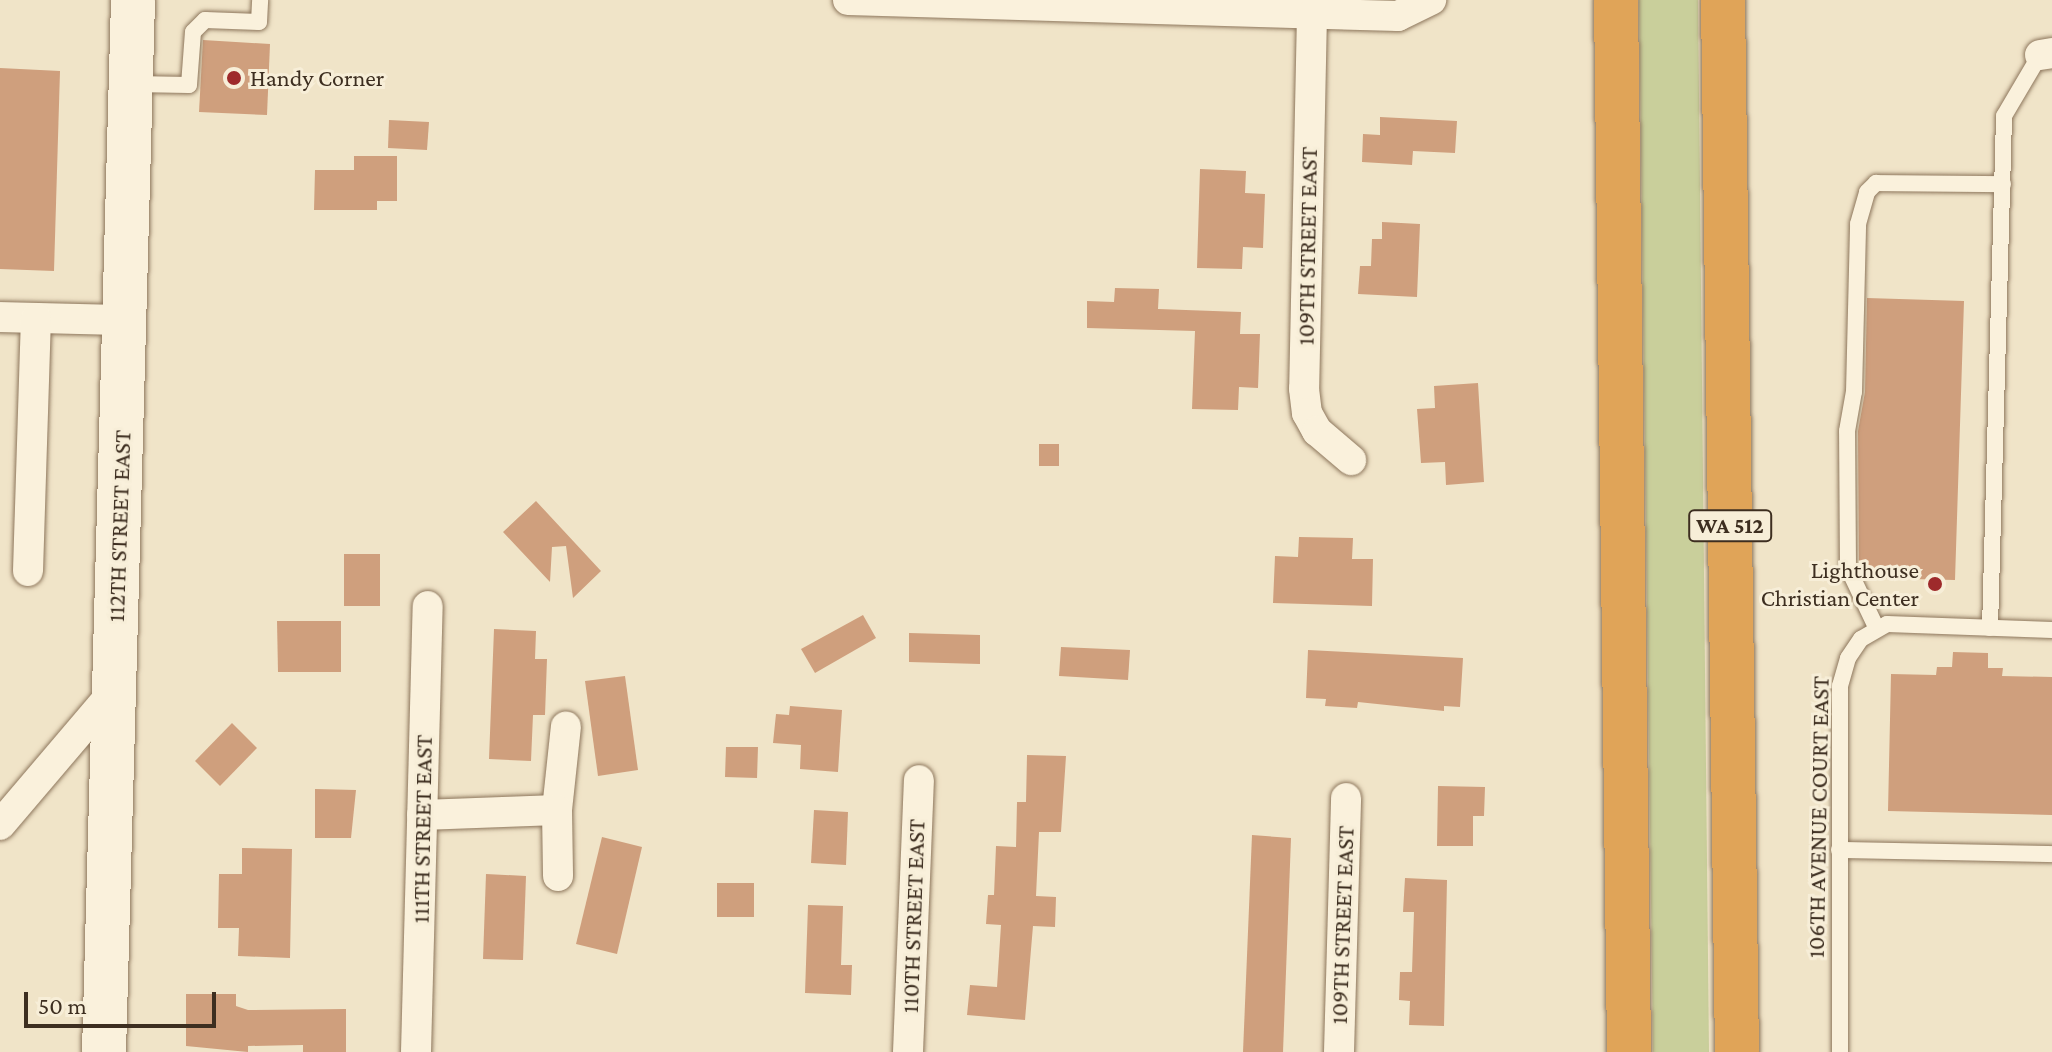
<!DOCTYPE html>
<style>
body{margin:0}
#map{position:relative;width:2052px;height:1052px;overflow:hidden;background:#f0e4c8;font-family:"Crimson Pro",serif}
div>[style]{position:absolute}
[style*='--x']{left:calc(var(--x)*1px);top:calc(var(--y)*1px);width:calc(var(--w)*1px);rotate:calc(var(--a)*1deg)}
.green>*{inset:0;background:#c9cf9b}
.building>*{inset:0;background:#cf9f7d}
.roads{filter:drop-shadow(0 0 2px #8d765c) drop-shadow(0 0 2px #8d765c)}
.lane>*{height:16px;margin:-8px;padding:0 8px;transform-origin:8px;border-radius:8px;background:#faf1dc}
.street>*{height:30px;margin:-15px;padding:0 15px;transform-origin:15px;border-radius:15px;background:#faf1dc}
.secondary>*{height:44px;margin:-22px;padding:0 22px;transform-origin:22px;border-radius:22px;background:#faf1dc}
.highway>*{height:44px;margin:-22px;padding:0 22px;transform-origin:22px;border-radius:22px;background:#e0a458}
.dots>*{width:22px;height:22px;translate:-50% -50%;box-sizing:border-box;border:4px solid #f7eed8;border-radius:50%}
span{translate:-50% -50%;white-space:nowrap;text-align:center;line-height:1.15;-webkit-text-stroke:6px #f7eed8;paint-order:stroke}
.shield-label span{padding:2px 6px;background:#f7eed8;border:2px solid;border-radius:6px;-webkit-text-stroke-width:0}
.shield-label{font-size:22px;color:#3d2e20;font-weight:700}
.poi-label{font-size:24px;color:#3d2e20}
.left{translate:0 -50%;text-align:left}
.right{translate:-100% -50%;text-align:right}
.street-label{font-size:24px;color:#3d2e20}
.scale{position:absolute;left:24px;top:992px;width:192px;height:36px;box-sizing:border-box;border:4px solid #3d2e20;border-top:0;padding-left:10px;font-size:24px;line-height:28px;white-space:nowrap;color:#3d2e20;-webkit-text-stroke:6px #f7eed8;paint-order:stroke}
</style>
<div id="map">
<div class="green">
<div style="clip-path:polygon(1639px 0,1698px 0,1709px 1052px,1653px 1052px)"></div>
</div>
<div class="building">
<div style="clip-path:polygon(203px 40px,270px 44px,267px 115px,199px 112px)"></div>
<div style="clip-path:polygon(0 68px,60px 71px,54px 271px,0 269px)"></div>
<div style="clip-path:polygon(1380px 117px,1457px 121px,1455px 153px,1413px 151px,1412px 165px,1362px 162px,1363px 134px,1380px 135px)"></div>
<div style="clip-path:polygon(389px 120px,429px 122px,427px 150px,388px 148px)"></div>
<div style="clip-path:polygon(354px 156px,397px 156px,397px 201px,377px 201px,377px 210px,314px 210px,315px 170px,354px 170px)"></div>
<div style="clip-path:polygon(1200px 169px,1246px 171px,1245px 193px,1265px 194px,1263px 248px,1243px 247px,1242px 269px,1197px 268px)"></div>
<div style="clip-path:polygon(1382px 222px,1420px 224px,1417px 297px,1358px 294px,1360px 266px,1371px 266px,1372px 239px,1382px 239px)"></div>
<div style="clip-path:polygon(1115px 288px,1159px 289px,1158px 309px,1241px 312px,1240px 334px,1260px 334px,1258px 388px,1239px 387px,1238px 410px,1192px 409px,1195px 331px,1087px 328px,1087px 301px,1114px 302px)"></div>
<div style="clip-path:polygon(1867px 298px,1964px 301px,1955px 580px,1865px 578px,1859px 565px,1858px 431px,1865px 392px)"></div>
<div style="clip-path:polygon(1478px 383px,1484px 482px,1446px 485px,1445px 462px,1421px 463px,1417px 409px,1435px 408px,1434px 386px)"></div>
<div style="clip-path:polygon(1039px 444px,1059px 444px,1059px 466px,1039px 466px)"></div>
<div style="clip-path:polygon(536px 501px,601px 571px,573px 598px,566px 546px,552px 547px,550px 582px,503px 532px)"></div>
<div style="clip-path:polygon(1299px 537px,1353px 538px,1352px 559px,1373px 559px,1372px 606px,1273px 603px,1275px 556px,1298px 557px)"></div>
<div style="clip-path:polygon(344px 554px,380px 554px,380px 606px,344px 606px)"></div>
<div style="clip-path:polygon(863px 615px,876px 638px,815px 673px,801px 649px)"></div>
<div style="clip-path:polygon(277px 621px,341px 621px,341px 672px,278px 672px)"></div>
<div style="clip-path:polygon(494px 629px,536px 631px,535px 659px,547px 659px,545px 715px,533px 715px,531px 761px,489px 759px)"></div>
<div style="clip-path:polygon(909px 633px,980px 635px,980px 664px,909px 662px)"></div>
<div style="clip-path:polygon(1061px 647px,1130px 650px,1128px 680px,1059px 676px)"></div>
<div style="clip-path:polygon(1308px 650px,1463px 658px,1460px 707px,1444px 706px,1444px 711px,1358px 702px,1357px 708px,1325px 706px,1326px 699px,1306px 698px)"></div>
<div style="clip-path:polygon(1953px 652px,1988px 653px,1988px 668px,2003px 668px,2002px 676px,2052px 677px,2052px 815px,1888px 811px,1891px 674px,1936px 675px,1937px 667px,1952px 667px)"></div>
<div style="clip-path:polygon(625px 676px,638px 770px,598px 776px,585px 681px)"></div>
<div style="clip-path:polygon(790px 706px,842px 710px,838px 772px,800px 769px,801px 745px,773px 743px,776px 714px,789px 715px)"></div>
<div style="clip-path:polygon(232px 723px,257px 748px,220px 786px,195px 761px)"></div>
<div style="clip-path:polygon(726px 747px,758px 747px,757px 778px,725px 777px)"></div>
<div style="clip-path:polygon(1027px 755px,1066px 756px,1061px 832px,1039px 832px,1036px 896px,1056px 897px,1055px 927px,1033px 926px,1025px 1020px,967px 1015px,970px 985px,997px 987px,1001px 925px,986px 924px,988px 895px,994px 895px,996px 846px,1016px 847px,1017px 802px,1026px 802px)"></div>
<div style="clip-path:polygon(1438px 786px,1485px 787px,1484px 816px,1473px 816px,1473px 846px,1437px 846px)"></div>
<div style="clip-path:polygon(315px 789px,356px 790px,351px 838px,315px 838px)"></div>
<div style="clip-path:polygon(814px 810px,848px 812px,846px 865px,811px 863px)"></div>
<div style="clip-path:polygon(1252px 835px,1291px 838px,1283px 1052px,1243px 1052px)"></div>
<div style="clip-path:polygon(602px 837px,642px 847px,617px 954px,576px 944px)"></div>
<div style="clip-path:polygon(242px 848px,292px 849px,290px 958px,238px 956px,239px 928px,218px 928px,219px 874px,242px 874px)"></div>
<div style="clip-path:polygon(486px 874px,526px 876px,523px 960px,483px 959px)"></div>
<div style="clip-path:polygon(1405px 878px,1447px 880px,1444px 1026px,1409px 1025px,1410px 1001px,1399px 1000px,1400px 972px,1412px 972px,1414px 912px,1403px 912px)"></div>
<div style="clip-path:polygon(717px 883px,754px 883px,754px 917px,717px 917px)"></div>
<div style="clip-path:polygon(808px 905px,843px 906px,841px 965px,852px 965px,851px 995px,805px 993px)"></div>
<div style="clip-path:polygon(186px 994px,236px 994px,236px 1006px,248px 1010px,346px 1009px,346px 1052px,303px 1052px,303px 1045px,248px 1046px,248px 1052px,186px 1046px)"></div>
</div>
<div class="roads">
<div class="lane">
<div style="--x:133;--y:84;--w:56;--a:1"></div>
<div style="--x:189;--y:85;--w:53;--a:-85.7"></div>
<div style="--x:193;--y:32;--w:17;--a:-45"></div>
<div style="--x:205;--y:20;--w:54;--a:2.1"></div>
<div style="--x:259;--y:22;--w:22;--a:-87"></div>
<div style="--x:1876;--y:627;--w:65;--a:-115.4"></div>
<div style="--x:1848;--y:568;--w:137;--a:-90.4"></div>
<div style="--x:1847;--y:431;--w:40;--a:-80"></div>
<div style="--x:1854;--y:392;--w:168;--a:-88.6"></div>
<div style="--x:1858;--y:224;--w:33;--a:-74"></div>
<div style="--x:1867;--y:192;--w:13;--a:-45"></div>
<div style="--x:1876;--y:183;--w:127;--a:0.5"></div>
<div style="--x:1990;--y:628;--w:512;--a:-88.43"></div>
<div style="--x:2004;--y:116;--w:71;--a:-59.5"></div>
<div style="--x:1839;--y:850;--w:213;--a:1.1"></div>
<div style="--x:1840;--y:1052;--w:366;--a:-90"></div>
<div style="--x:1840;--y:686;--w:29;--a:-74"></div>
<div style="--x:1848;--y:658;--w:23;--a:-56"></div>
<div style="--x:1861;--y:639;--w:30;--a:-30"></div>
<div style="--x:1887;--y:624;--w:165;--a:2.1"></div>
</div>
<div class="street">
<div style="--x:848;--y:0;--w:550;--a:1.67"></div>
<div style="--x:1398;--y:16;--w:37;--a:-26"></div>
<div style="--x:1312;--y:14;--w:375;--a:91.2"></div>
<div style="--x:1304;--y:389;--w:24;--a:83"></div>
<div style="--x:1307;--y:413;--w:21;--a:61"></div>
<div style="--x:1317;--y:431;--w:45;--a:40.5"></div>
<div style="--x:2040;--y:55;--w:12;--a:-9"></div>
<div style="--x:0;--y:317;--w:125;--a:1.4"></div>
<div style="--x:28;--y:571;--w:253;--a:-88.2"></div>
<div style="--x:557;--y:810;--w:84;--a:-83.9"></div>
<div style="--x:422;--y:815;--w:135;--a:-2.1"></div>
<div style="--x:557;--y:810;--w:66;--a:89.1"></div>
<div style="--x:0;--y:825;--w:176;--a:-49.6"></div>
<div style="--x:416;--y:1052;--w:446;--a:-88.5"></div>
<div style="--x:908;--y:1052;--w:272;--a:-87.7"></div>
<div style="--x:1339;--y:1052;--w:254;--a:-88.4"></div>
</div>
<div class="secondary">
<div style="--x:104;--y:1052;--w:1052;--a:-88.42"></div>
</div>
<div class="highway">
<div style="--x:1616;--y:0;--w:1052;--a:89.29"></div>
<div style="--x:1723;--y:0;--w:1052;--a:89.24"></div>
</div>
</div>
<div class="dots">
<div style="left:234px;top:78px;background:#9e2a2b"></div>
<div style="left:1935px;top:584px;background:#9e2a2b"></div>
</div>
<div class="shield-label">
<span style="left:1730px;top:526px">WA 512</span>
</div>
<div class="poi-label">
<span class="left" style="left:250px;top:78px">Handy Corner</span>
<span class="right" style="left:1919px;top:584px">Lighthouse<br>Christian Center</span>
</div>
<div class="street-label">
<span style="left:1307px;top:246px;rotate:-89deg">109TH STREET EAST</span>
<span style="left:119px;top:526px;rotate:-88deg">112TH STREET EAST</span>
<span style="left:1818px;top:817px;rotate:-89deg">106TH AVENUE COURT EAST</span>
<span style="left:422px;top:829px;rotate:-89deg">111TH STREET EAST</span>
<span style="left:913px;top:916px;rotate:-88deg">110TH STREET EAST</span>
<span style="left:1342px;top:925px;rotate:-88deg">109TH STREET EAST</span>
</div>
<div class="scale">50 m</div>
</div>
